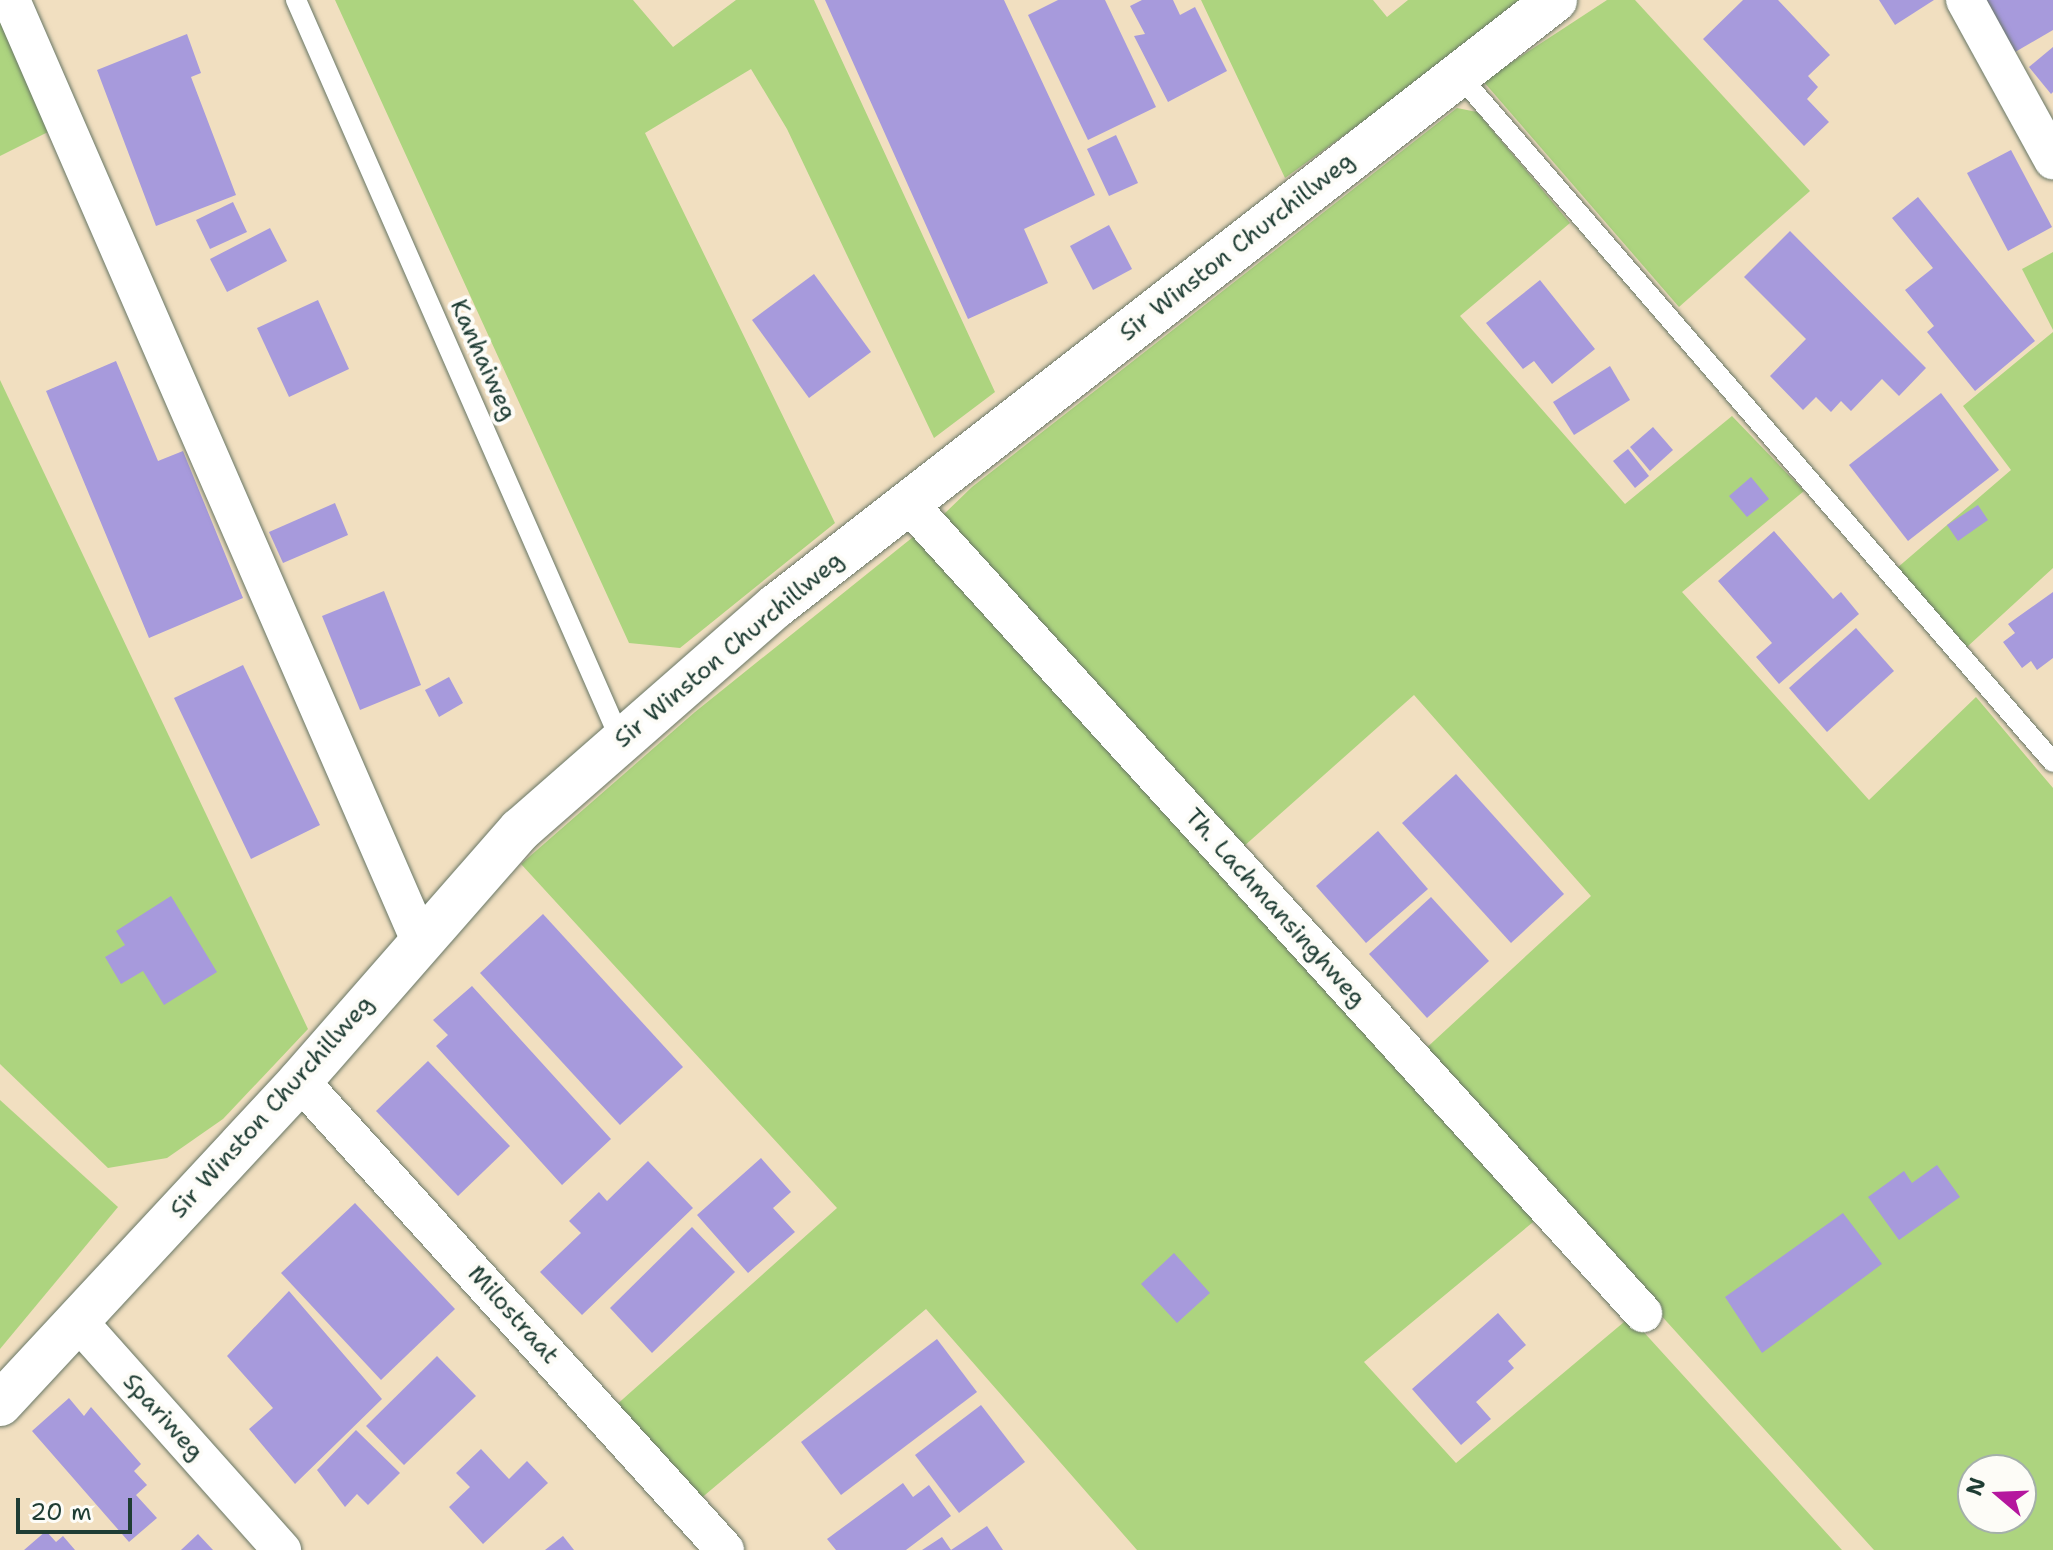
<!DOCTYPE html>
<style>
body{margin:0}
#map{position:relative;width:2053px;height:1550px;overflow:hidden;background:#f1dfc0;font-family:"Shantell Sans",sans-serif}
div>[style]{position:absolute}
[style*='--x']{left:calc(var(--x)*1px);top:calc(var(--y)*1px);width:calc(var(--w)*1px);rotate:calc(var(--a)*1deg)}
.green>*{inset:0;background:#add47f}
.building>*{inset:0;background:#a79adc}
.roads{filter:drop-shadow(0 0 2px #687665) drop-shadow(0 0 2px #687665)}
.service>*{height:20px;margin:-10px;padding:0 10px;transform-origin:10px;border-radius:10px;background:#fff}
.minor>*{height:38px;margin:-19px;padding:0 19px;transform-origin:19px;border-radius:19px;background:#fff}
.tertiary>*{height:44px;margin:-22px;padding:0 22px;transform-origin:22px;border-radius:22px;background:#fff}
span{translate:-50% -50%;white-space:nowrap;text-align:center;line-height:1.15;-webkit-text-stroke:8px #fdfcf7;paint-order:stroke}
.street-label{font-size:24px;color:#1f3d34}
.north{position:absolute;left:1957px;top:1454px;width:80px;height:80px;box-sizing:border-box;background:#fdfcf7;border:2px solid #a4b0a9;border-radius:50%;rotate:289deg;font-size:22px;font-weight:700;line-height:32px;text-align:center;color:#1f3d34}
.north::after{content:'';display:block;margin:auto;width:28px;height:36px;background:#b5179e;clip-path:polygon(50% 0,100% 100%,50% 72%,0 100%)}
.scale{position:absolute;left:16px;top:1498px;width:116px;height:36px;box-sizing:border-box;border:4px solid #1f3d34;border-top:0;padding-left:10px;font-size:24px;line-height:28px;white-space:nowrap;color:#1f3d34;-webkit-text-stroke:6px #fdfcf7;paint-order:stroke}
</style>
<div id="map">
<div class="green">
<div style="clip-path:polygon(335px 0,633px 0,673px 47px,736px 0,814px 0,995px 392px,934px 438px,787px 129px,751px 69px,645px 133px,835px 523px,680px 648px,629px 643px)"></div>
<div style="clip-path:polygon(1201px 0,1373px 0,1387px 17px,1408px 0,1531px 0,1285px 178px)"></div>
<div style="clip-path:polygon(1607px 0,1635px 0,1810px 191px,1679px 307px,1483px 81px)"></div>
<div style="clip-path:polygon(0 18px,54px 129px,0 156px)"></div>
<div style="clip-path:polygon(evenodd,1457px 108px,1477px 112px,1570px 223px,1460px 316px,1625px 504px,1732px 416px,1804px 491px,1682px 592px,1869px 800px,1976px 697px,2053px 788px,2053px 1550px,1874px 1550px,1422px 1052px,1591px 896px,1414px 695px,1243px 847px,942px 516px,972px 487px,1457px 108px,1973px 1470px,2021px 1470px,2021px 1518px,1973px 1518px,1973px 1470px)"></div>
<div style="clip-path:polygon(2053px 252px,2053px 330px,2022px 269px)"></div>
<div style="clip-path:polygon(2053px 332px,2053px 568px,1967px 647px,1897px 568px,2011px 470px,1963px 406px)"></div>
<div style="clip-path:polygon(0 380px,308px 1029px,223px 1119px,167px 1158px,108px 1168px,0 1064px)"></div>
<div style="clip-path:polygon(918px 533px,1538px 1218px,1364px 1362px,1456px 1463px,1630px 1317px,1842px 1550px,1137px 1550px,926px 1309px,699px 1500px,614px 1407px,837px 1208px,521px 864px,695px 712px)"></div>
<div style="clip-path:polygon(0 1100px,118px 1207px,0 1349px)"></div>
</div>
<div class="building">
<div style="clip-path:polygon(825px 0,1004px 0,1095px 195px,1024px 229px,1048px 283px,968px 319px)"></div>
<div style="clip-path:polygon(1058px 0,1105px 0,1156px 107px,1088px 140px,1028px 15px)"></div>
<div style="clip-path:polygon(1142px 0,1173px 0,1180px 15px,1195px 7px,1227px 71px,1168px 102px,1134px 36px,1145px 34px,1130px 6px)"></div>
<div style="clip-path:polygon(1743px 0,1778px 0,1830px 55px,1808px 76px,1818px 87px,1807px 99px,1829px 122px,1804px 146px,1703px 39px)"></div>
<div style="clip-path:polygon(1879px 0,1934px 0,1895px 25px)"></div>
<div style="clip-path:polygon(1979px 0,2053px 0,2053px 30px,2010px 55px)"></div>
<div style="clip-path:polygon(187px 34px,201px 73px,191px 77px,236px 195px,156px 226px,97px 70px)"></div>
<div style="clip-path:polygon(2053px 47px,2053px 92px,2051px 94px,2029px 67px)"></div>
<div style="clip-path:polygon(1116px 135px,1138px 183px,1109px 196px,1087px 149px)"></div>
<div style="clip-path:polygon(2011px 150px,2052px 227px,2008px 251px,1967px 173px)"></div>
<div style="clip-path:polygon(1918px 197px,2035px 341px,1975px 391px,1927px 332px,1934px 326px,1905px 290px,1933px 268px,1892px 218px)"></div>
<div style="clip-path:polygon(233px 202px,247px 232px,210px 249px,196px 220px)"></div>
<div style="clip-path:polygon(1109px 225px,1132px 269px,1093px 290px,1070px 246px)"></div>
<div style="clip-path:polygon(270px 228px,287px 261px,227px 292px,210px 259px)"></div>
<div style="clip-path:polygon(1790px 231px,1926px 368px,1899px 396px,1882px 379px,1851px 411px,1841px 401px,1831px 412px,1816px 397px,1803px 410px,1770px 376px,1806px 339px,1744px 277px)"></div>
<div style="clip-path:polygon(814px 274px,871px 352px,809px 398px,752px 320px)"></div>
<div style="clip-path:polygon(1540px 280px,1595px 349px,1552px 384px,1534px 361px,1523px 369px,1486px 323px)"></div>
<div style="clip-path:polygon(318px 300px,349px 369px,289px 397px,257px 328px)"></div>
<div style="clip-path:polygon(116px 361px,158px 461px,183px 451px,243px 598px,149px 638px,46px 391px)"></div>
<div style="clip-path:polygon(1610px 366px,1630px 400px,1574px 435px,1553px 402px)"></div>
<div style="clip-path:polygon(1941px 393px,1999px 470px,1908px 541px,1849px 465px)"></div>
<div style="clip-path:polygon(1653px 427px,1673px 450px,1650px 471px,1630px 447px)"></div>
<div style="clip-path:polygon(1628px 449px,1649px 476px,1635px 488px,1613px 461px)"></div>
<div style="clip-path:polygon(1751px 477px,1769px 499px,1747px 517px,1729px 496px)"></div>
<div style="clip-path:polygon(335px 503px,348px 535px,283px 563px,269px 532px)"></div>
<div style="clip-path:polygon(1978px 505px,1988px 520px,1958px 541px,1947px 525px)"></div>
<div style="clip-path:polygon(1774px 531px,1833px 599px,1841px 592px,1859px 614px,1779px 684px,1756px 657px,1772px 643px,1718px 581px)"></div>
<div style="clip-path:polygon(384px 591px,421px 685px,360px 710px,322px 616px)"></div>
<div style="clip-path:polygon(2053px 592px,2053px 658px,2037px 670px,2031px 661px,2022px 668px,2003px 642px,2015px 633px,2008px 624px)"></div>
<div style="clip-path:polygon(1856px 628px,1894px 671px,1827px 732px,1789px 688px)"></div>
<div style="clip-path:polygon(243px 665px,320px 825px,251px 859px,174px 698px)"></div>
<div style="clip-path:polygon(449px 677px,463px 703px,439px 717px,425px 690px)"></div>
<div style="clip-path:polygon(1456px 774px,1564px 894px,1511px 943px,1402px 823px)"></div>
<div style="clip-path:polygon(1378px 831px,1428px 889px,1366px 943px,1316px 886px)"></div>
<div style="clip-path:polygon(171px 896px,217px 972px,164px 1005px,143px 971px,121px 984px,105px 957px,125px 945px,116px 931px)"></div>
<div style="clip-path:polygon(1431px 897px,1489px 961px,1427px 1018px,1369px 954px)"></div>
<div style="clip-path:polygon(543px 914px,683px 1067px,620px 1125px,480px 973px)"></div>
<div style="clip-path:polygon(472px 986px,611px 1139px,562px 1185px,436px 1046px,448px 1035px,433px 1020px)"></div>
<div style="clip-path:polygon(428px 1061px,510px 1146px,458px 1196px,376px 1111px)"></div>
<div style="clip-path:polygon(761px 1158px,791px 1192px,773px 1208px,795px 1232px,748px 1273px,697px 1215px)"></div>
<div style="clip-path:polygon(648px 1161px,693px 1208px,582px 1315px,540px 1272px,581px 1233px,569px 1221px,599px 1192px,607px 1201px)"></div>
<div style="clip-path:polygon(1937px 1165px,1960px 1197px,1899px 1240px,1868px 1197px,1904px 1171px,1912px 1183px)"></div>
<div style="clip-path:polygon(355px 1203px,455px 1309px,381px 1380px,281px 1273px)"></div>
<div style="clip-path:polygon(1843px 1213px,1882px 1264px,1762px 1353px,1725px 1297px)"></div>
<div style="clip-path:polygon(692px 1227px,735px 1272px,652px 1353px,610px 1308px)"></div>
<div style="clip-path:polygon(1174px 1253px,1210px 1293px,1177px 1323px,1141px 1284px)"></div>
<div style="clip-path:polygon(289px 1291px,382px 1399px,295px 1484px,249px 1429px,273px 1408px,227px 1356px)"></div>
<div style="clip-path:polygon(1498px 1313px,1526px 1345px,1508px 1361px,1514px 1368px,1476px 1402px,1491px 1419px,1461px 1445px,1412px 1389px)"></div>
<div style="clip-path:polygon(937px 1339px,977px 1392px,841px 1495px,801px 1442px)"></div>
<div style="clip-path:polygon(437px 1356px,476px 1396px,404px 1465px,366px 1426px)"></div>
<div style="clip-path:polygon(69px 1398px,84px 1416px,91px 1407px,141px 1464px,134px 1471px,147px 1485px,136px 1495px,157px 1518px,129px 1542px,32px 1431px)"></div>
<div style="clip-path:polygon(981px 1405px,1025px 1462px,959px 1513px,915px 1455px)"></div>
<div style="clip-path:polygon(356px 1430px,400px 1473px,368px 1505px,357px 1494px,345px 1507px,317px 1470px)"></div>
<div style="clip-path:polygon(481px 1449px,509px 1479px,527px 1461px,548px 1483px,483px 1544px,449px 1507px,470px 1487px,456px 1473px)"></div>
<div style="clip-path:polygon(903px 1483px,913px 1497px,929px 1485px,951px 1516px,906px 1550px,836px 1550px,827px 1539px)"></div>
<div style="clip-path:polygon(987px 1526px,1003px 1550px,922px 1550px,942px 1537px,951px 1550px)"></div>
<div style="clip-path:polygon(46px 1531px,56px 1542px,63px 1536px,75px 1550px,24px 1550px)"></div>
<div style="clip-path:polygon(198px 1534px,213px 1550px,181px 1550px)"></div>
<div style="clip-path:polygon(563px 1536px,574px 1550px,545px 1550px)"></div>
</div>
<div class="roads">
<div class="service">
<div style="--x:296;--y:0;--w:809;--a:66.32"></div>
<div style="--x:1459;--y:75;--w:908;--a:49.15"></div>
</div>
<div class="minor">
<div style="--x:11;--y:0;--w:1028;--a:66.5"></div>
<div style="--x:1965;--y:0;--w:183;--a:61.2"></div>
<div style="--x:908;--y:503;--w:1094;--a:47.78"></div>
<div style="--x:300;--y:1081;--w:633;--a:47.82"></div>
<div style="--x:76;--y:1319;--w:310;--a:48.3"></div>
</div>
<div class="tertiary">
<div style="--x:0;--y:1404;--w:441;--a:-47.1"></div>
<div style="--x:300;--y:1081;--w:334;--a:-48.8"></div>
<div style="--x:520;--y:830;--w:340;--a:-41.2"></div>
<div style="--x:776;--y:606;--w:987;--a:-37.88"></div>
</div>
</div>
<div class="street-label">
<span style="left:1237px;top:247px;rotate:-38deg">Sir Winston Churchillweg</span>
<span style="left:483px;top:360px;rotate:66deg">Kanhaiweg</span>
<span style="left:729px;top:650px;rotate:-40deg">Sir Winston Churchillweg</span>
<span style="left:1275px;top:908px;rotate:48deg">Th. Lachmansinghweg</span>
<span style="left:272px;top:1107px;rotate:-48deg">Sir Winston Churchillweg</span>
<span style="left:513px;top:1315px;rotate:48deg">Milostraat</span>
<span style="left:163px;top:1417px;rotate:48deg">Spariweg</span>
</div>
<div class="north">N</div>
<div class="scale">20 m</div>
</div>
